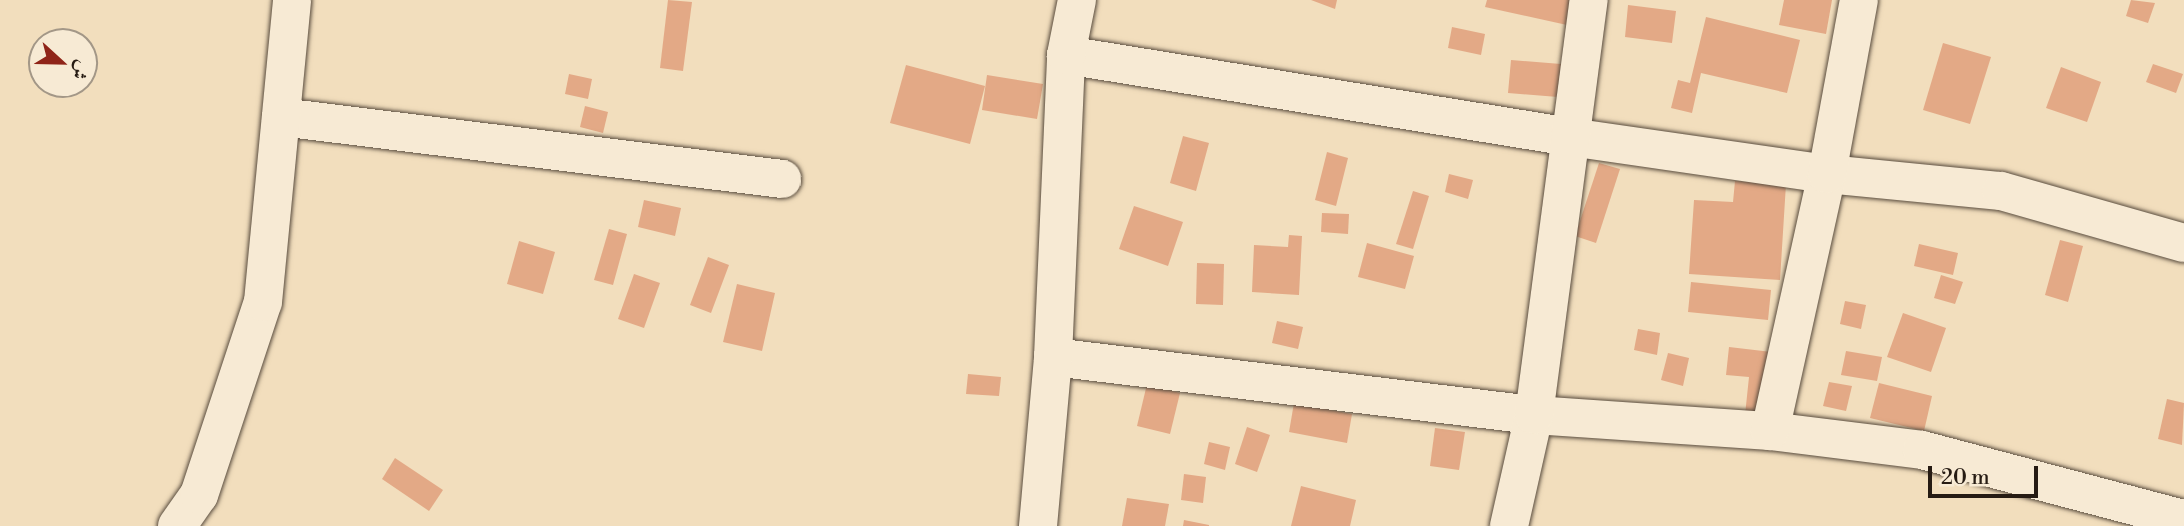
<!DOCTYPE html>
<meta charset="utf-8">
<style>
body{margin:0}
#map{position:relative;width:2184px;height:526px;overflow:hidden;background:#f2debd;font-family:"Libre Bodoni",Amiri,serif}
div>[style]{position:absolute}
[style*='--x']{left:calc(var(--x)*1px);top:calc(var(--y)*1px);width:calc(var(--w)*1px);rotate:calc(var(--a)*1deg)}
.building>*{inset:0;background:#e3a986}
.roads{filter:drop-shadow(0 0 2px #594c3e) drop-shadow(0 0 2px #594c3e)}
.minor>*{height:38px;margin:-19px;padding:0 19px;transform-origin:19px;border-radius:19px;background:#f7ead4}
span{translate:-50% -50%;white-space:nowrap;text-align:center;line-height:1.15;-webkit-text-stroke:5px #f7ead4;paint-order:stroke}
.north{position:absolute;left:28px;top:28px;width:70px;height:70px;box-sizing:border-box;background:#f7ead4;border:2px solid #a39787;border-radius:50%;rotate:112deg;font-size:19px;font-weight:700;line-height:28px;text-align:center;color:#261b13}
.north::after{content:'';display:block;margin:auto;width:24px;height:32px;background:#8f2418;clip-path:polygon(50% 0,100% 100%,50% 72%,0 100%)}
.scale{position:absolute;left:1928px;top:466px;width:110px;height:32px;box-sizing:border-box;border:4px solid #261b13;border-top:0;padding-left:9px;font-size:21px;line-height:24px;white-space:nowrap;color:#261b13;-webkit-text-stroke:5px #f7ead4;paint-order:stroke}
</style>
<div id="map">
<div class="building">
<div style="clip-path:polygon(668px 0,692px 2px,683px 71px,660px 68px)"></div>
<div style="clip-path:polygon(1311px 0,1337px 0,1335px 9px)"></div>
<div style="clip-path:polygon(1487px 0,1572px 0,1567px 25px,1485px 7px)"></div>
<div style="clip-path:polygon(1784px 0,1832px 0,1826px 34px,1779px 25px)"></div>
<div style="clip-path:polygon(2131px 0,2155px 3px,2148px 23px,2126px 16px)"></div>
<div style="clip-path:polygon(1628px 5px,1676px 11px,1672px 43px,1625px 37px)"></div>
<div style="clip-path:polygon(1706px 17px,1800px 40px,1787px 93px,1701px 73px,1692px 113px,1671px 108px,1678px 80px,1690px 83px)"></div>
<div style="clip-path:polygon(1452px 27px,1485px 34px,1481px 55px,1448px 48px)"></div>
<div style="clip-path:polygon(1943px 43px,1991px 57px,1970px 124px,1923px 110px)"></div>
<div style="clip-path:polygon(1511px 60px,1561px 64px,1558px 97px,1508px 93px)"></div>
<div style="clip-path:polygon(2153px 64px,2183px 74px,2176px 93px,2146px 82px)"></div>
<div style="clip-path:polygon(906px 65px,985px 86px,970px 144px,890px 123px)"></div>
<div style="clip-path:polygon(2061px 67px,2101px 82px,2087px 122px,2046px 108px)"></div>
<div style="clip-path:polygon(569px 74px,592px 79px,588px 99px,565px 94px)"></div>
<div style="clip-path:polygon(987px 75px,1043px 84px,1037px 119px,982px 110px)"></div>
<div style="clip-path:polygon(585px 106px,608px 112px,603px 133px,580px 127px)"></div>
<div style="clip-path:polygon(1183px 136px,1209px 143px,1196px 191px,1170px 183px)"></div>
<div style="clip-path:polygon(1327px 152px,1348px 158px,1336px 206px,1315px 200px)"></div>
<div style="clip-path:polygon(1599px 163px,1620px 169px,1596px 243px,1575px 236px)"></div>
<div style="clip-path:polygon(1449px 174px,1473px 180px,1468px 199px,1445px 192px)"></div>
<div style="clip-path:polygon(1735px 181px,1786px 184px,1780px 280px,1689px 274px,1694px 200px,1733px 202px)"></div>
<div style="clip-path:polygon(1413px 191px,1429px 196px,1413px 249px,1396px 244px)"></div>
<div style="clip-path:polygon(644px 200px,681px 208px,675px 236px,638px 227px)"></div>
<div style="clip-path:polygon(1134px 206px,1183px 222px,1168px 266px,1119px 249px)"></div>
<div style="clip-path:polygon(1322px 213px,1349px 214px,1348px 234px,1321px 232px)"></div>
<div style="clip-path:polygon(609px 229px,627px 234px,613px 285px,594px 280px)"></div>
<div style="clip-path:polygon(1289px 235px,1302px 236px,1299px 295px,1252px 292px,1254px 245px,1288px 247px)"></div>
<div style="clip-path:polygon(2060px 240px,2083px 246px,2068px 302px,2045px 295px)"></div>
<div style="clip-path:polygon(519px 241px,555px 252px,543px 294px,507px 284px)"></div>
<div style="clip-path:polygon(1367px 243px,1414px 256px,1405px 289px,1358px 277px)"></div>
<div style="clip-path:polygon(1919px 244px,1958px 253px,1953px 275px,1914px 266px)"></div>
<div style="clip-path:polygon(708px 257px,729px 265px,711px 313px,690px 305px)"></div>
<div style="clip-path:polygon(1197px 263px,1224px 264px,1223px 305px,1196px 304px)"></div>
<div style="clip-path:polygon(634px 274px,660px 283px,644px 328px,618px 319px)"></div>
<div style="clip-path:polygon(1941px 275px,1963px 282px,1955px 304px,1934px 298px)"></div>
<div style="clip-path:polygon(1691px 282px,1771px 290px,1768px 320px,1688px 312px)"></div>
<div style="clip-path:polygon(737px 284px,775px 293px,762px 351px,723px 342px)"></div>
<div style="clip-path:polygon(1845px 301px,1866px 305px,1861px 329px,1840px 324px)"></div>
<div style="clip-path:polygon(1903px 313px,1946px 328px,1931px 372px,1887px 357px)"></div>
<div style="clip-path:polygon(1277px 321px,1303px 327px,1298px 349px,1272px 343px)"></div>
<div style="clip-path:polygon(1638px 329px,1660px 333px,1657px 355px,1634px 350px)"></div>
<div style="clip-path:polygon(1729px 347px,1780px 353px,1773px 418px,1745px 415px,1749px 377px,1726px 375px)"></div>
<div style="clip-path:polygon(1846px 351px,1882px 357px,1877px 381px,1841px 375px)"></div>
<div style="clip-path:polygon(1668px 353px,1689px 358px,1683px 386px,1661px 380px)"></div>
<div style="clip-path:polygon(968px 374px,1001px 377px,999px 396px,966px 394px)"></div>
<div style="clip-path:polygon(1829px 382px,1852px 386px,1846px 411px,1823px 406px)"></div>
<div style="clip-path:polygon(1879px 383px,1932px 396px,1924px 431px,1870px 418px)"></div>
<div style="clip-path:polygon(1147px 384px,1180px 393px,1170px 434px,1137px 426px)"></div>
<div style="clip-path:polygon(2167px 399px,2184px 403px,2182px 445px,2158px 439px)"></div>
<div style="clip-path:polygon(1294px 403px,1352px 414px,1347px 443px,1289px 432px)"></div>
<div style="clip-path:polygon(1247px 427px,1270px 435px,1257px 472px,1235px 464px)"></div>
<div style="clip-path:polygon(1435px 428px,1465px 432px,1459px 470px,1430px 466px)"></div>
<div style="clip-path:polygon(1209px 442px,1230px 447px,1225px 470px,1204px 464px)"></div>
<div style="clip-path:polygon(395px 458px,443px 490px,429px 511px,382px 479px)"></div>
<div style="clip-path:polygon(1184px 474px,1206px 477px,1203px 503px,1181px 500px)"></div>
<div style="clip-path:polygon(1301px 486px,1356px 500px,1350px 526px,1291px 526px)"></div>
<div style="clip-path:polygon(1127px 498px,1169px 504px,1165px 526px,1122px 526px)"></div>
<div style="clip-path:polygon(1184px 520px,1209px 525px,1209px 526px,1183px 526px)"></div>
</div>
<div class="roads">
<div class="minor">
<div style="--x:1066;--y:55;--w:511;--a:9.24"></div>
<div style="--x:1570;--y:137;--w:260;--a:8.2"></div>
<div style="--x:1827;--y:174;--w:175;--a:5.6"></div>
<div style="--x:2001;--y:191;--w:190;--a:15.9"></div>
<div style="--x:281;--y:117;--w:505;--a:7.05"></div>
<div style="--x:1053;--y:357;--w:484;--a:6.9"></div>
<div style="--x:1534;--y:415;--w:237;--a:3.9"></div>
<div style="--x:1770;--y:431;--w:153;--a:7.1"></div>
<div style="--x:1922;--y:450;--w:271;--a:14.8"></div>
<div style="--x:1770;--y:431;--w:263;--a:-77.5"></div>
<div style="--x:1827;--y:174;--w:177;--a:-79.6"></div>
<div style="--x:177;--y:526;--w:38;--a:-55"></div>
<div style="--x:199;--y:495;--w:203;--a:-71.7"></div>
<div style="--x:263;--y:302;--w:303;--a:-84.5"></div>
<div style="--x:1038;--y:526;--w:170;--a:-84.9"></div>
<div style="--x:1053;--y:357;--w:302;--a:-87.5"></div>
<div style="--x:1066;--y:55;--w:56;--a:-78.7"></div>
<div style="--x:1509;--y:526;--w:114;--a:-77.3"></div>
<div style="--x:1534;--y:415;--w:419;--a:-82.5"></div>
</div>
</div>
<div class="north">ش</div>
<div class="scale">20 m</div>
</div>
